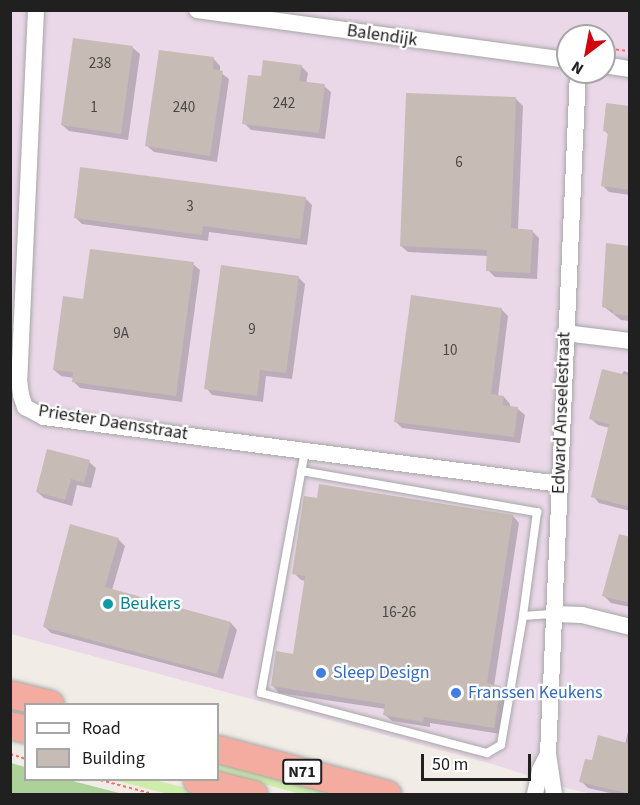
<!DOCTYPE html>
<style>
body{margin:0}
#map{position:relative;width:640px;height:805px;overflow:hidden;background:#f1ede6;font-family:"Source Sans 3",sans-serif}
div>[style]{position:absolute}
[style*='--x']{left:calc(var(--x)*1px);top:calc(var(--y)*1px);width:calc(var(--w)*1px);rotate:calc(var(--a)*1deg)}
.industrial>*{inset:0;background:#ead8e8}
.grass>*{inset:0;background:#cfedaa}
.forest>*{inset:0;background:#add299}
.shadow>*{inset:0;background:#0003}
.building>*{inset:0;background:#c6bcb5}
.path>*{height:2px;margin-top:-1px;transform-origin:0;background:repeating-linear-gradient(90deg,#ff6e69 0 3px,transparent 0 6px)}
.roads{filter:drop-shadow(0 0 2px #a7a7a7) drop-shadow(0 0 2px #a7a7a7)}
.service>*{height:8px;margin:-4px;padding:0 4px;transform-origin:4px;border-radius:4px;background:#fff}
.minor>*{height:16px;margin:-8px;padding:0 8px;transform-origin:8px;border-radius:8px;background:#fff}
.trunk>*{height:27px;margin:-13.5px;padding:0 13.5px;transform-origin:13.5px;border-radius:13.5px;background:#f5aca0}
.dots>*{width:16px;height:16px;translate:-50% -50%;box-sizing:border-box;border:3px solid #fff;border-radius:50%}
span{translate:-50% -50%;white-space:nowrap;text-align:center;line-height:1.15;-webkit-text-stroke:4.5px #fff;paint-order:stroke}
.number-label{font-size:15px;color:#4a4745}
.number-label span{-webkit-text-stroke-width:0}
.shield-label span{padding:2px 4px;background:#fff;border:2px solid;border-radius:4px;-webkit-text-stroke-width:0}
.shield-label{font-size:16px;color:#202020;font-weight:700}
.street-label{font-size:18px;color:#202020}
.culture-label{font-size:18px;color:#0d838f}
.left{translate:0 -50%;text-align:left}
.shop-label{font-size:18px;color:#366cbe}
.frame{position:absolute;inset:0;border:12px solid #202020;pointer-events:none}
.legend{position:absolute;left:24px;top:703px;width:195px;height:78px;box-sizing:border-box;background:#fff;border:2px solid #a6a6a6;margin:0;padding:8px 10px;list-style:none;font-size:18px;color:#202020}
.legend li{display:flex;align-items:center;gap:12px;height:30px}
.legend b{width:30px;border:2px solid #a6a6a6}
.north{position:absolute;left:556px;top:24px;width:60px;height:60px;box-sizing:border-box;background:#fff;border:2px solid #a6a6a6;border-radius:50%;rotate:212deg;font-size:16px;font-weight:700;line-height:24px;text-align:center;color:#202020}
.north::after{content:'';display:block;margin:auto;width:21px;height:27px;background:#d0000e;clip-path:polygon(50% 0,100% 100%,50% 72%,0 100%)}
.scale{position:absolute;left:421px;top:754px;width:110px;height:27px;box-sizing:border-box;border:3px solid #202020;border-top:0;padding-left:8px;font-size:18px;line-height:21px;white-space:nowrap;color:#202020;-webkit-text-stroke:4px #fff;paint-order:stroke}
</style>
<div id="map">
<div class="industrial">
<div style="clip-path:polygon(evenodd,10px 11px,629px 11px,629px 794px,591px 794px,570px 789px,492px 764px,11px 634px,10px 11px,568px 36px,604px 36px,604px 72px,568px 72px,568px 36px)"></div>
</div>
<div class="grass">
<div style="clip-path:polygon(218px 758px,355px 794px,301px 794px,218px 772px)"></div>
<div style="clip-path:polygon(114px 780px,154px 780px,211px 794px,168px 794px)"></div>
</div>
<div class="forest">
<div style="clip-path:polygon(11px 763px,25px 767px,26px 780px,69px 780px,123px 794px,11px 794px)"></div>
</div>
<div class="shadow">
<div style="clip-path:polygon(133px 48px,140px 54px,128px 140px,69px 131px,62px 125px)"></div>
<div style="clip-path:polygon(214px 59px,220px 66px,220px 72px,229px 79px,217px 162px,154px 152px,147px 146px)"></div>
<div style="clip-path:polygon(301px 66px,308px 73px,306px 84px,324px 86px,331px 92px,325px 139px,251px 130px,244px 123px,262px 78px)"></div>
<div style="clip-path:polygon(516px 99px,523px 106px,518px 230px,532px 231px,539px 238px,537px 279px,495px 277px,488px 270px,488px 256px,408px 252px,401px 246px)"></div>
<div style="clip-path:polygon(630px 107px,630px 195px,609px 192px,602px 185px,609px 135px,605px 131px)"></div>
<div style="clip-path:polygon(305px 198px,312px 205px,307px 245px,209px 232px,208px 241px,82px 224px,75px 217px)"></div>
<div style="clip-path:polygon(630px 247px,630px 321px,621px 320px,603px 306px)"></div>
<div style="clip-path:polygon(193px 264px,200px 270px,182px 402px,80px 388px,74px 382px,74px 378px,61px 376px,54px 370px,84px 300px)"></div>
<div style="clip-path:polygon(298px 277px,305px 284px,292px 379px,266px 376px,263px 402px,212px 395px,206px 388px)"></div>
<div style="clip-path:polygon(501px 309px,508px 316px,498px 396px,504px 397px,510px 404px,510px 408px,518px 409px,525px 415px,520px 443px,402px 428px,395px 421px)"></div>
<div style="clip-path:polygon(624px 371px,630px 373px,630px 511px,599px 503px,593px 496px,610px 428px,598px 425px,591px 419px)"></div>
<div style="clip-path:polygon(89px 462px,96px 468px,91px 488px,77px 485px,72px 506px,44px 498px,37px 492px)"></div>
<div style="clip-path:polygon(513px 516px,519px 523px,494px 686px,500px 687px,507px 694px,501px 734px,430px 723px,430px 727px,392px 721px,385px 715px,386px 709px,279px 693px,273px 686px,294px 655px,306px 581px,301px 580px,294px 573px)"></div>
<div style="clip-path:polygon(118px 539px,125px 546px,112px 590px,231px 623px,237px 630px,223px 679px,51px 633px,44px 626px)"></div>
<div style="clip-path:polygon(630px 539px,630px 607px,611px 603px,604px 596px)"></div>
<div style="clip-path:polygon(628px 732px,630px 794px,614px 794px,588px 788px,581px 781px,593px 762px,625px 744px)"></div>
</div>
<div class="building">
<div style="clip-path:polygon(73px 38px,133px 46px,121px 134px,61px 125px)"></div>
<div style="clip-path:polygon(159px 50px,214px 57px,213px 69px,223px 71px,210px 156px,145px 146px)"></div>
<div style="clip-path:polygon(263px 60px,302px 65px,299px 81px,325px 84px,319px 133px,242px 124px,248px 75px,261px 76px)"></div>
<div style="clip-path:polygon(406px 93px,516px 97px,511px 228px,533px 230px,530px 273px,486px 271px,487px 250px,400px 246px)"></div>
<div style="clip-path:polygon(606px 103px,630px 106px,630px 190px,601px 186px,608px 132px,603px 131px)"></div>
<div style="clip-path:polygon(80px 167px,306px 197px,300px 239px,203px 226px,202px 235px,74px 218px)"></div>
<div style="clip-path:polygon(606px 243px,630px 246px,630px 316px,613px 314px,613px 310px,602px 307px)"></div>
<div style="clip-path:polygon(90px 249px,194px 262px,176px 396px,72px 382px,73px 372px,53px 370px,63px 296px,83px 299px)"></div>
<div style="clip-path:polygon(221px 265px,299px 276px,286px 373px,260px 370px,257px 396px,204px 389px)"></div>
<div style="clip-path:polygon(411px 295px,502px 308px,491px 394px,504px 396px,503px 405px,518px 407px,514px 437px,394px 422px)"></div>
<div style="clip-path:polygon(602px 369px,630px 376px,630px 507px,591px 497px,609px 424px,589px 419px)"></div>
<div style="clip-path:polygon(47px 449px,90px 460px,84px 483px,71px 479px,65px 500px,36px 492px)"></div>
<div style="clip-path:polygon(319px 484px,513px 515px,487px 683px,501px 686px,494px 728px,424px 717px,423px 722px,383px 715px,385px 704px,271px 686px,276px 651px,293px 654px,305px 576px,292px 574px,304px 496px,317px 498px)"></div>
<div style="clip-path:polygon(70px 524px,119px 538px,105px 587px,231px 622px,217px 674px,43px 627px)"></div>
<div style="clip-path:polygon(619px 534px,630px 537px,630px 603px,602px 596px)"></div>
<div style="clip-path:polygon(598px 735px,630px 744px,630px 794px,579px 782px,585px 759px,592px 760px)"></div>
</div>
<div class="path">
<div style="--x:604;--y:48;--w:26;--a:7"></div>
<div style="--x:10;--y:754;--w:17;--a:17"></div>
<div style="--x:100;--y:780;--w:55;--a:14.8"></div>
</div>
<div class="roads">
<div class="service">
<div style="--x:305;--y:451;--w:246;--a:100.3"></div>
<div style="--x:261;--y:693;--w:234;--a:14.9"></div>
<div style="--x:487;--y:753;--w:16;--a:-30"></div>
<div style="--x:501;--y:745;--w:131;--a:-80.3"></div>
<div style="--x:523;--y:616;--w:32;--a:-4"></div>
<div style="--x:301;--y:471;--w:240;--a:9.9"></div>
<div style="--x:537;--y:512;--w:105;--a:97.7"></div>
</div>
<div class="minor">
<div style="--x:36;--y:10;--w:369;--a:92.6"></div>
<div style="--x:19;--y:379;--w:16;--a:83"></div>
<div style="--x:21;--y:395;--w:13;--a:72"></div>
<div style="--x:25;--y:407;--w:21;--a:28"></div>
<div style="--x:44;--y:417;--w:520;--a:7.4"></div>
<div style="--x:197;--y:10;--w:374;--a:7.7"></div>
<div style="--x:604;--y:65;--w:26;--a:9"></div>
<div style="--x:565;--y:333;--w:65;--a:7"></div>
<div style="--x:555;--y:614;--w:27;--a:2"></div>
<div style="--x:582;--y:615;--w:49;--a:14"></div>
<div style="--x:535;--y:794;--w:25;--a:-78"></div>
<div style="--x:540;--y:770;--w:18;--a:-63"></div>
<div style="--x:554;--y:794;--w:40;--a:-98.5"></div>
<div style="--x:548;--y:754;--w:683;--a:-87.48"></div>
</div>
<div class="trunk">
<div style="--x:10;--y:694;--w:41;--a:14"></div>
<div style="--x:10;--y:725;--w:16;--a:14"></div>
<div style="--x:218;--y:749;--w:175;--a:14.9"></div>
<div style="--x:197;--y:780;--w:58;--a:14"></div>
</div>
</div>
<div class="dots">
<div style="left:108px;top:604px;background:#0f9aa8"></div>
<div style="left:321px;top:673px;background:#3f7fe0"></div>
<div style="left:456px;top:693px;background:#3f7fe0"></div>
</div>
<div class="number-label">
<span style="left:100px;top:64px">238</span>
<span style="left:284px;top:104px">242</span>
<span style="left:94px;top:108px">1</span>
<span style="left:184px;top:108px">240</span>
<span style="left:459px;top:163px">6</span>
<span style="left:190px;top:207px">3</span>
<span style="left:252px;top:330px">9</span>
<span style="left:121px;top:334px">9A</span>
<span style="left:450px;top:351px">10</span>
<span style="left:399px;top:613px">16-26</span>
</div>
<div class="shield-label">
<span style="left:302px;top:772px">N71</span>
</div>
<div class="street-label">
<span style="left:382px;top:36px;rotate:8deg">Balendijk</span>
<span style="left:562px;top:413px;rotate:-88deg">Edward Anseelestraat</span>
<span style="left:113px;top:423px;rotate:9deg">Priester Daensstraat</span>
</div>
<div class="culture-label">
<span class="left" style="left:120px;top:604px">Beukers</span>
</div>
<div class="shop-label">
<span class="left" style="left:333px;top:673px">Sleep Design</span>
<span class="left" style="left:468px;top:693px">Franssen Keukens</span>
</div>
<div class="frame"></div>
<ul class="legend">
<li><b style="height:8px;background:#fff"></b>Road</li>
<li><b style="height:16px;background:#c6bcb5"></b>Building</li>
</ul>
<div class="north">N</div>
<div class="scale">50 m</div>
</div>
